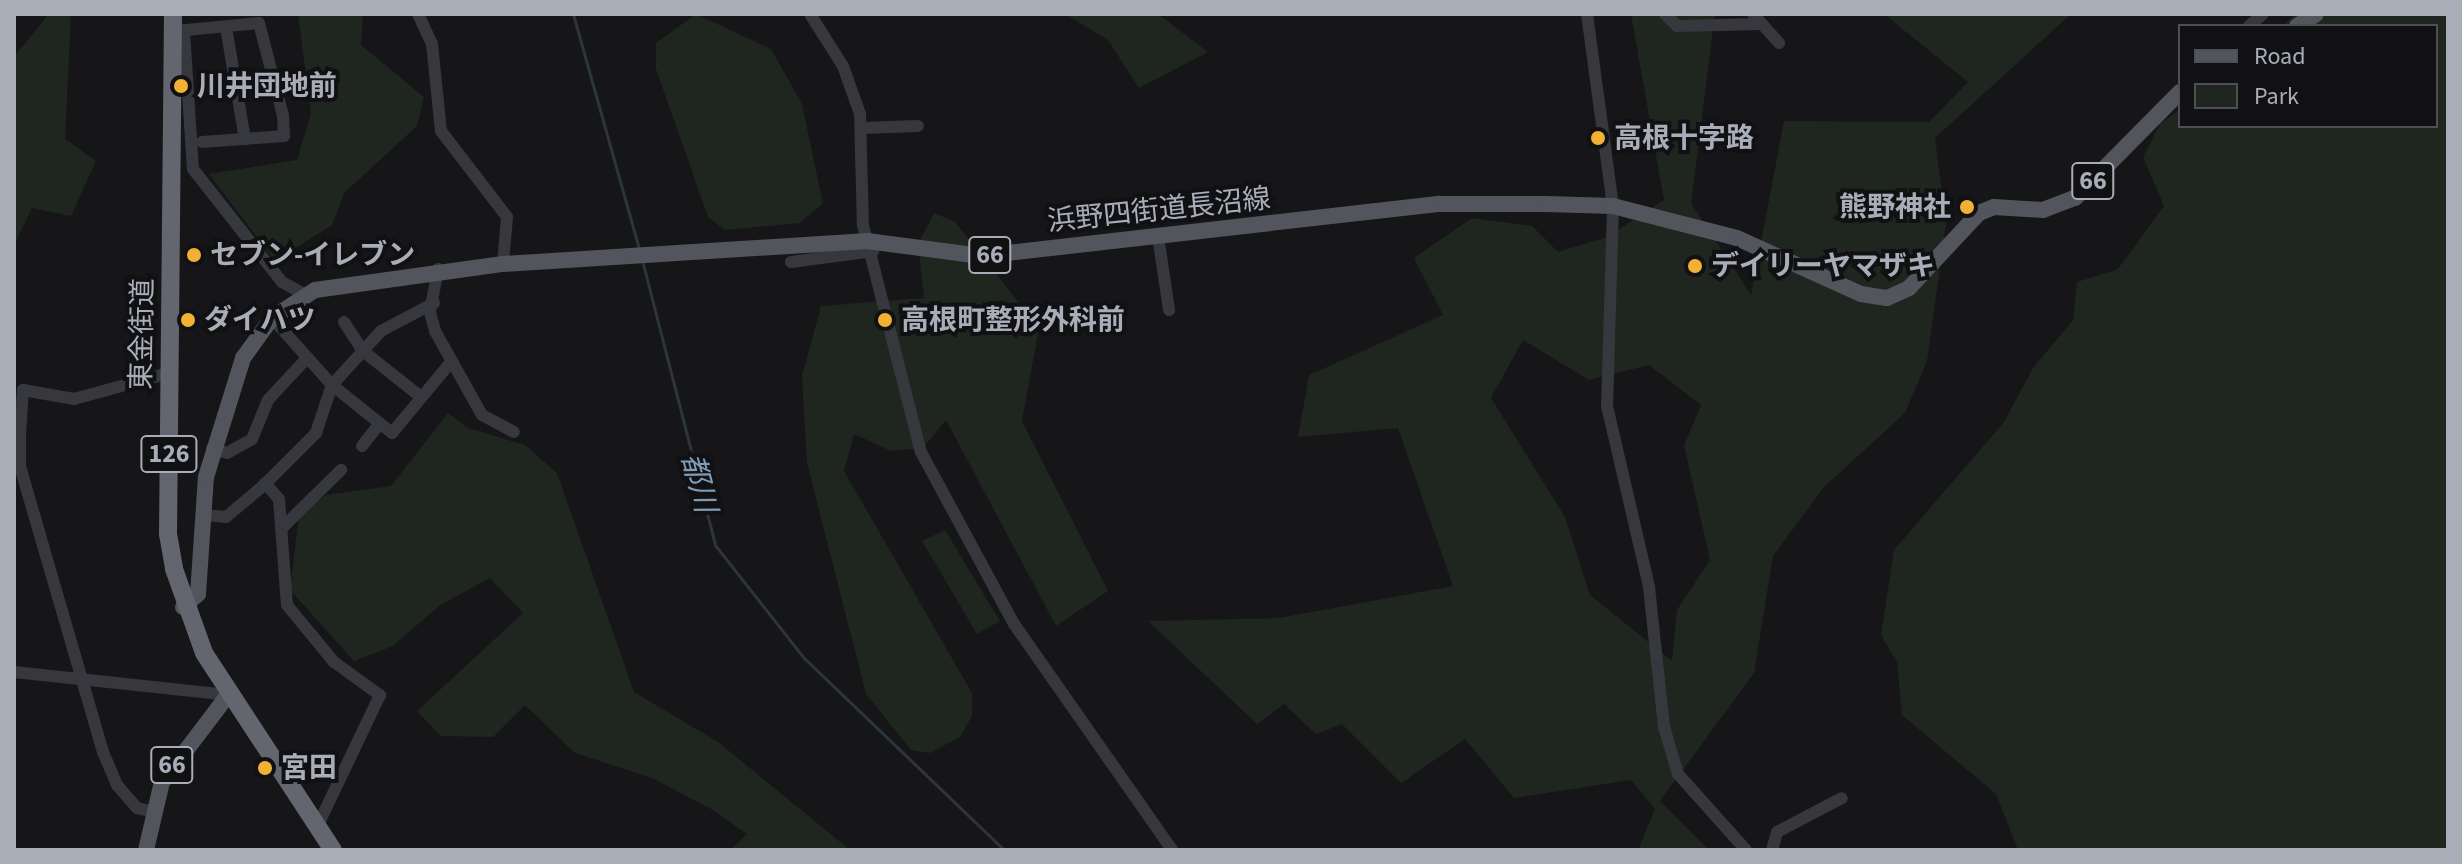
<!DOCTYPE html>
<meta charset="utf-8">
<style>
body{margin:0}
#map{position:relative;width:2462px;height:864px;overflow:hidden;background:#161618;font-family:"Source Sans 3","Noto Sans JP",sans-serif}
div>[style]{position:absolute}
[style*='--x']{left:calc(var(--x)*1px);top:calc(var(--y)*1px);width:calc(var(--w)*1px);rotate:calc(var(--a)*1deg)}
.green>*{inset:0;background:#1e261f}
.stream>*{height:3px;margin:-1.5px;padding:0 1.5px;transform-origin:1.5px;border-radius:1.5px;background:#2c353c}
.minor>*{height:12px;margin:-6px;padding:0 6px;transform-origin:6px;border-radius:6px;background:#37383d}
.major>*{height:16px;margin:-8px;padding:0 8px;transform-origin:8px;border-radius:8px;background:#53555c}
.highway>*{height:18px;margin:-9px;padding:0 9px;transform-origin:9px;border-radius:9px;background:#63666e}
.dots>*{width:22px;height:22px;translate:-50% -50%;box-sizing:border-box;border:4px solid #111113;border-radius:50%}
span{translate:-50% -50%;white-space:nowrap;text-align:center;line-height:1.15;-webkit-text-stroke:8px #111113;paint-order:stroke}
.shield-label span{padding:2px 6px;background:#111113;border:2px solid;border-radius:6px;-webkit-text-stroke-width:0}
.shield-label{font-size:26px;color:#a8adb8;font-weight:700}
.poi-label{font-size:28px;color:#a8adb8;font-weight:700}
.left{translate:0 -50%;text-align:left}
.right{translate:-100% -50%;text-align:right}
.street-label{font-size:28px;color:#a8adb8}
.water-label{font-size:30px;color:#7f9bb3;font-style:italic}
.frame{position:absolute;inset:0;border:16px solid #a8adb8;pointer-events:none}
.legend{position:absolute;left:2178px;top:24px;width:260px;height:104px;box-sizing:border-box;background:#111113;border:2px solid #4d4f55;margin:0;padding:10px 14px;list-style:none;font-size:24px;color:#a8adb8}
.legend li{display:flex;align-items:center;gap:16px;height:40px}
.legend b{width:40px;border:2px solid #4d4f55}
</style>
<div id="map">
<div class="green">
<div style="clip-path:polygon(49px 14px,71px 14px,65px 139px,96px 161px,71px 216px,32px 208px,14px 245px,14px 57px)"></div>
<div style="clip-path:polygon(298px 14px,363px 14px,361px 45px,424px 97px,417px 126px,344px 193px,332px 225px,275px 261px,209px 174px,297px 160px,311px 113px)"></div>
<div style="clip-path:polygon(696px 14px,771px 49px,802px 104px,823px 204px,799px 223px,725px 230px,708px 217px,656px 69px,656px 43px)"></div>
<div style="clip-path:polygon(1065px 14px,1158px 14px,1208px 52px,1139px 88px,1108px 40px)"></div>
<div style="clip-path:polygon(evenodd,1631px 14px,1715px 14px,1691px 203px,1751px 295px,1784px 121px,1929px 122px,1968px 82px,1884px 14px,2071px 14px,1935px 138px,1946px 224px,1927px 361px,1905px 413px,1824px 487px,1773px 556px,1754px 673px,1660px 801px,1709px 850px,1638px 850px,1655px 809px,1631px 780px,1514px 798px,1465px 739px,1401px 783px,1342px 724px,1316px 734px,1284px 704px,1257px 724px,1148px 621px,1279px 618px,1453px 586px,1398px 428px,1298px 437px,1309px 375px,1443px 315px,1414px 258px,1472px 218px,1532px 226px,1558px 252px,1607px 237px,1664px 200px,1631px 14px,1523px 340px,1589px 380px,1649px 365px,1701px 405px,1684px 445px,1710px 560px,1677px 610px,1672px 661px,1590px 595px,1565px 517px,1491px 398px,1523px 340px)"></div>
<div style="clip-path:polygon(2296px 14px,2448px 14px,2448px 850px,2018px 850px,1996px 794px,1902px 715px,1897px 662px,1881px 635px,1894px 550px,2004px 422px,2033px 368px,2073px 320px,2077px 282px,2118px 269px,2164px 206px,2143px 157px,2160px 124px,2180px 109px,2180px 126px,2436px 126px,2436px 26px,2282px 26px)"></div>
<div style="clip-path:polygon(934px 213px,955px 222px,1039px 328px,1022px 421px,1108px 591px,1056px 626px,946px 420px,923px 448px,891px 451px,854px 434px,844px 471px,972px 693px,972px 716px,960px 737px,930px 753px,911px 750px,866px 694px,807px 463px,802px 376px,821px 306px,924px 298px,918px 244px)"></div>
<div style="clip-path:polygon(448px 413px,468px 428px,525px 445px,557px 473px,634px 692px,718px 742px,850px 850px,730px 850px,747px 834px,713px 810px,652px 778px,575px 753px,525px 705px,493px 737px,441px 736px,417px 711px,523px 613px,490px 578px,440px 605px,393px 646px,354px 661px,290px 590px,299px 516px,326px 495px,391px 486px)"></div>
<div style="clip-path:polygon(945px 530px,1000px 621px,977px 634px,922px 541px)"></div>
</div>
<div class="stream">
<div style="--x:573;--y:14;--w:244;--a:74.3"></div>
<div style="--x:642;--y:260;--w:294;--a:75.6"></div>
<div style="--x:715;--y:545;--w:144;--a:51.8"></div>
<div style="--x:804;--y:658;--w:277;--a:43.8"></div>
</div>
<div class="minor">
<div style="--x:418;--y:14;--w:33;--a:65"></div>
<div style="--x:432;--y:44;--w:87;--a:84.1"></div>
<div style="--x:441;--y:131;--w:108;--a:52.5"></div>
<div style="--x:507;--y:217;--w:47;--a:94.9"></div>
<div style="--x:810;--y:14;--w:62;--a:57.6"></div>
<div style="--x:843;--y:66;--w:51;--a:70.5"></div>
<div style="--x:860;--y:114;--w:111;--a:88.5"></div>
<div style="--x:863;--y:225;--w:234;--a:75.7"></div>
<div style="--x:921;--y:452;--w:196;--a:61.6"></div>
<div style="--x:1014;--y:624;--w:276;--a:55"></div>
<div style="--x:1587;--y:14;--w:194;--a:82.3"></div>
<div style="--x:1613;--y:206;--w:200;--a:91.7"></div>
<div style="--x:1607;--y:406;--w:186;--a:76.9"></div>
<div style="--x:1649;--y:587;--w:141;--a:83.9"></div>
<div style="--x:1664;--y:727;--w:49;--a:73.4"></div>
<div style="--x:1678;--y:774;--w:102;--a:48.2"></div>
<div style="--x:1665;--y:14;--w:17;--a:45"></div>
<div style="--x:1677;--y:26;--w:84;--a:-1.4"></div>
<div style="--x:1753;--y:14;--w:39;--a:48"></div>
<div style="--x:2249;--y:26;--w:18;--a:-41"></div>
<div style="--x:226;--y:27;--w:114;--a:80.4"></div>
<div style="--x:176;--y:31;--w:83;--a:-5.5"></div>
<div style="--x:259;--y:23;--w:96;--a:75.5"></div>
<div style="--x:283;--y:116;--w:20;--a:87"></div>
<div style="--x:284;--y:136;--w:82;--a:175.8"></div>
<div style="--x:184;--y:31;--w:138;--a:86.3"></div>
<div style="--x:193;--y:169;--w:144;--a:51.8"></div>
<div style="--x:282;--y:282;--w:25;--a:29"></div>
<div style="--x:861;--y:128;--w:57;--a:-2"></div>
<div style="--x:1158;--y:236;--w:75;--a:81.5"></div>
<div style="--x:791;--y:262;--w:83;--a:-7.6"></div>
<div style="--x:438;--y:269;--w:44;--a:100.5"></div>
<div style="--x:430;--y:312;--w:20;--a:75"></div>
<div style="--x:435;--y:331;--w:96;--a:60.8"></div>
<div style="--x:482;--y:415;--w:36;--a:28"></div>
<div style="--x:272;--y:318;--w:90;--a:48.2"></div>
<div style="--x:332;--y:385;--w:77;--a:38.7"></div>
<div style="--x:392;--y:433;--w:92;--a:-50.3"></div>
<div style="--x:344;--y:322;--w:35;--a:57"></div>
<div style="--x:363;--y:351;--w:74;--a:38.4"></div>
<div style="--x:362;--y:446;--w:29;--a:-52"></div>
<div style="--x:212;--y:448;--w:16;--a:18"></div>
<div style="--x:227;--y:453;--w:29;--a:-29"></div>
<div style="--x:252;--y:439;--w:42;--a:-67.7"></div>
<div style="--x:268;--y:400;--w:57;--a:-47.1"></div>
<div style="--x:265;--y:483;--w:21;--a:49"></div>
<div style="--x:279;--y:499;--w:106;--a:85.7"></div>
<div style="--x:287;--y:605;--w:74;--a:50.5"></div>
<div style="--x:334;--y:662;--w:57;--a:35.7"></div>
<div style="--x:380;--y:695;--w:146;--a:115.5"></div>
<div style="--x:203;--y:515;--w:23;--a:5"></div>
<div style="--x:226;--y:517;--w:48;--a:-40"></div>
<div style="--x:263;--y:486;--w:75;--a:-45"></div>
<div style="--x:316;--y:433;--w:51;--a:-71.6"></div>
<div style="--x:332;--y:385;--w:73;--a:-47.8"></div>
<div style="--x:381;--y:331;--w:60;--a:-27.8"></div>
<div style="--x:282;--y:528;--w:83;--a:-44.5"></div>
<div style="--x:14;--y:672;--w:215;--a:6.1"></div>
<div style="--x:150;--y:811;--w:13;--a:-167"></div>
<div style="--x:137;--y:808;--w:30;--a:-131"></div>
<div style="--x:117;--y:785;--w:36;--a:-113"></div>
<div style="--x:103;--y:752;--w:297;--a:-106.2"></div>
<div style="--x:20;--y:467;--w:32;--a:-90"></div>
<div style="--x:20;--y:435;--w:45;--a:-86.2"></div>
<div style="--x:23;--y:390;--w:52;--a:10"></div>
<div style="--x:74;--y:399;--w:98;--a:-15.3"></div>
<div style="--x:1772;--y:850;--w:19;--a:-74"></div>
<div style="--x:1777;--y:832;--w:73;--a:-27.6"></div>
</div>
<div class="major">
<div style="--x:2297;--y:26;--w:22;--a:-32"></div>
<div style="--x:183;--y:607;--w:20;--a:-41"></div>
<div style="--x:198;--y:594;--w:117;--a:-86.1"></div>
<div style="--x:206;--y:477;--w:125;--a:-72.7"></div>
<div style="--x:243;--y:358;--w:49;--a:-54.1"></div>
<div style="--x:272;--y:318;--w:51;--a:-33.1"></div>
<div style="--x:315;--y:290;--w:190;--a:-7.9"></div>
<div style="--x:503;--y:264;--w:365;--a:-3.6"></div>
<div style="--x:867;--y:241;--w:115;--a:7.5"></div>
<div style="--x:981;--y:256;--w:462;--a:-6.5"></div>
<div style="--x:1440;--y:204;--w:105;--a:0"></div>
<div style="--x:1545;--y:204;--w:68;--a:1.7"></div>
<div style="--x:1613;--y:206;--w:128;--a:14.5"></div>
<div style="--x:1737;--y:238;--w:136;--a:24.3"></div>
<div style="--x:1861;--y:294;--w:26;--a:9"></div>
<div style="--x:1887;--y:298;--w:24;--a:-24"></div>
<div style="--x:1909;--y:288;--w:103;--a:-47"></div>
<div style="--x:1979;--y:213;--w:16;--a:-22"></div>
<div style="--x:1994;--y:207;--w:49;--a:3.5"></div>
<div style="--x:2043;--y:210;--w:34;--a:-21"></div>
<div style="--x:2075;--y:198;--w:149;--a:-45.3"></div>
<div style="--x:146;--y:850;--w:70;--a:-76.8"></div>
<div style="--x:162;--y:782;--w:109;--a:-52.8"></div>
</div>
<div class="highway">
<div style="--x:173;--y:14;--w:520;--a:90.55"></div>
<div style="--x:168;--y:534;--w:36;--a:80"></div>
<div style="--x:174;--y:569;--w:89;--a:70.3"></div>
<div style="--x:204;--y:653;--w:235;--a:56.8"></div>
</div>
<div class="dots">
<div style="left:181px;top:86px;background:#f2b134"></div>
<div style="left:1598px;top:138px;background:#f2b134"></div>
<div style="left:1967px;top:207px;background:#f2b134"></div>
<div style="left:194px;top:255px;background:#f2b134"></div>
<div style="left:1695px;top:266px;background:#f2b134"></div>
<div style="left:188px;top:320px;background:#f2b134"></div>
<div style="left:885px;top:320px;background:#f2b134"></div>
<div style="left:265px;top:768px;background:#f2b134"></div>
</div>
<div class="shield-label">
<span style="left:2093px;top:181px">66</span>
<span style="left:990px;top:255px">66</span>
<span style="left:169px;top:454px">126</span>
<span style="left:172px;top:765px">66</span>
</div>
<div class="poi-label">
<span class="left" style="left:197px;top:86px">川井団地前</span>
<span class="left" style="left:1614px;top:138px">高根十字路</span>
<span class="right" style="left:1951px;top:207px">熊野神社</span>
<span class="left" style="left:210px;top:255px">セブン-イレブン</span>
<span class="left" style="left:1711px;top:266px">デイリーヤマザキ</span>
<span class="left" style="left:204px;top:320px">ダイハツ</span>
<span class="left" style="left:901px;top:320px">高根町整形外科前</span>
<span class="left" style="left:281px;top:768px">宮田</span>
</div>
<div class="street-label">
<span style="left:1159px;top:210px;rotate:-6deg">浜野四街道長沼線</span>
<span style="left:142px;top:334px;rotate:-89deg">東金街道</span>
</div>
<div class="water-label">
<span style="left:698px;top:483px;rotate:75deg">都川</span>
</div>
<div class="frame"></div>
<ul class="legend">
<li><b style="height:10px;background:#53555c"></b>Road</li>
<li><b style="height:22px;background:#1e261f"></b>Park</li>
</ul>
</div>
